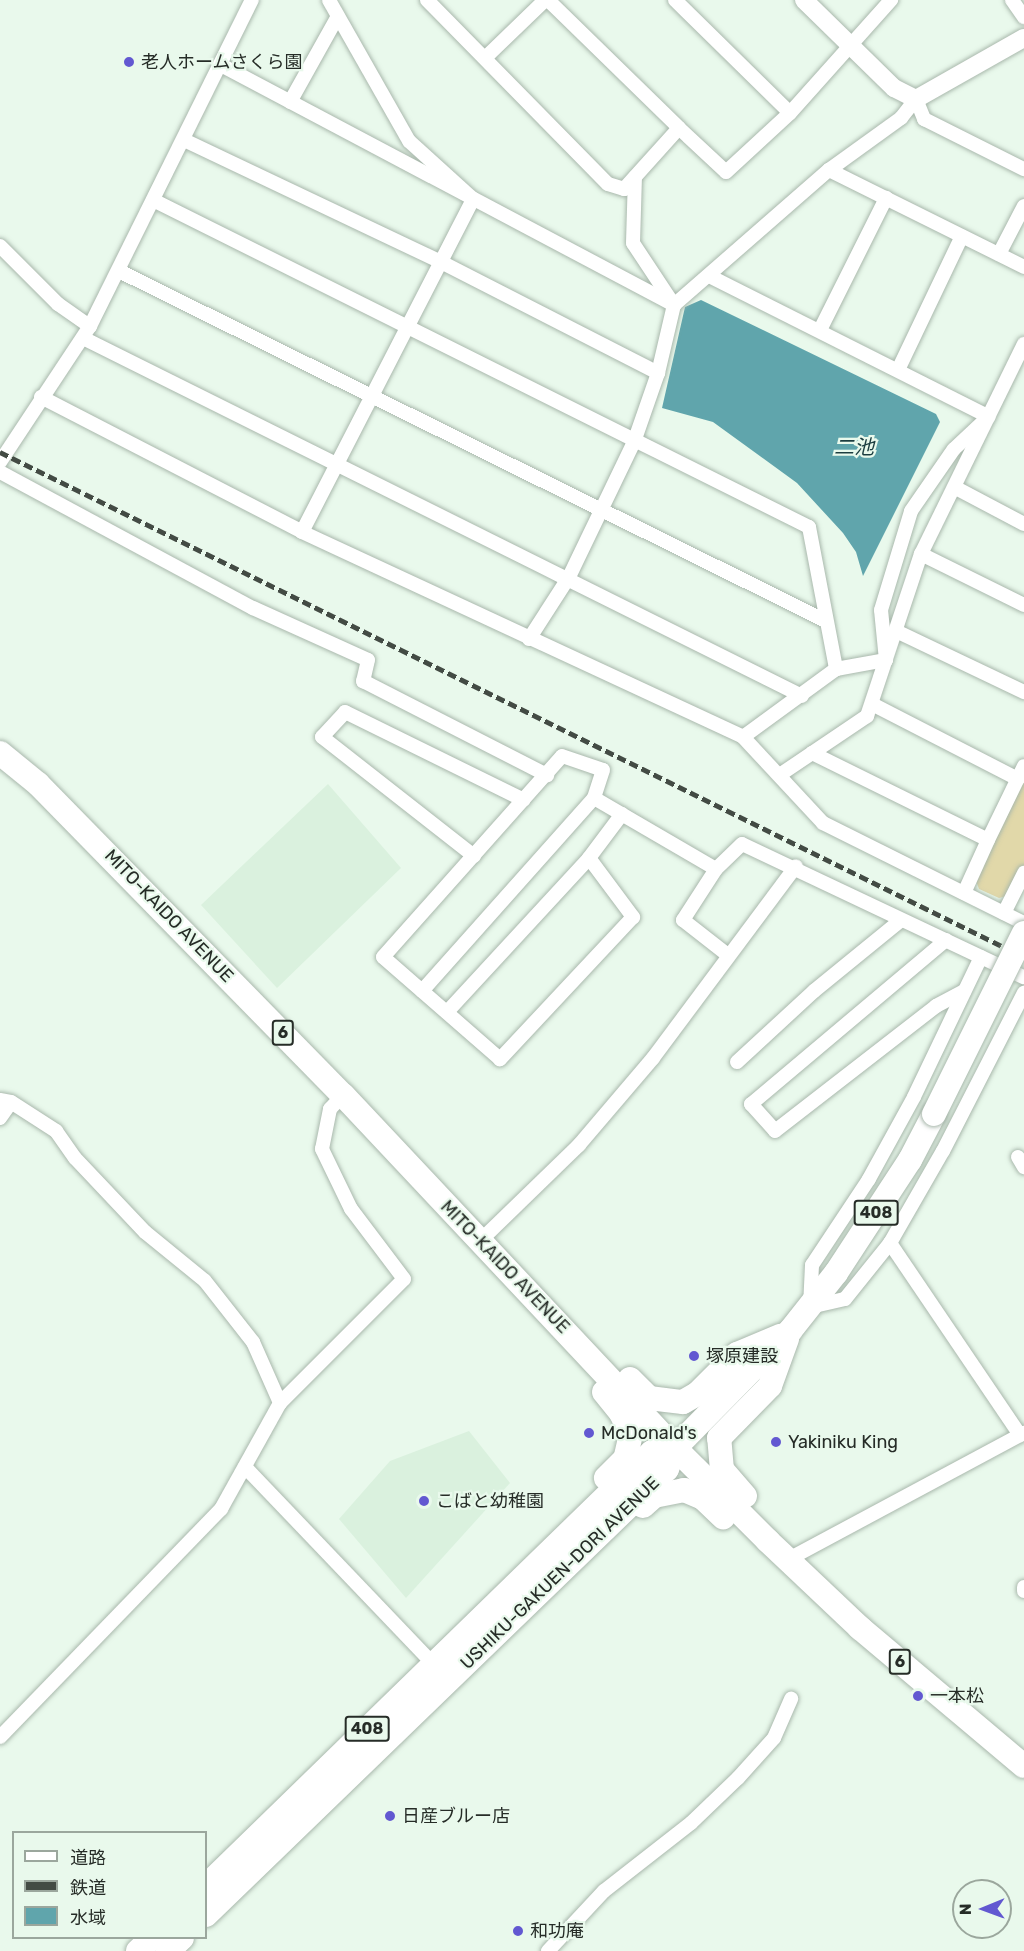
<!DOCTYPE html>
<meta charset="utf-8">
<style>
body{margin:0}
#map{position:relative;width:1024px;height:1951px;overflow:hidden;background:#e9f9ec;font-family:Rubik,"Noto Sans JP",sans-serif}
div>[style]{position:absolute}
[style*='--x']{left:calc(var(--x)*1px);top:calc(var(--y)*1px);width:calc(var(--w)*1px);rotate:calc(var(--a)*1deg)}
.built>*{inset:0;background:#daf1de}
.green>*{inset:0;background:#e1d8a9}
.water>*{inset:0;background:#60a5ac}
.roads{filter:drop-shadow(0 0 2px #a9b8ac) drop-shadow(0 0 2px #a9b8ac)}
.street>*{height:14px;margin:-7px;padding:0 7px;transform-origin:7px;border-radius:7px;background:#fff}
.secondary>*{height:18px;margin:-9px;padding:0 9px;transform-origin:9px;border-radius:9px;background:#fff}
.highway>*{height:24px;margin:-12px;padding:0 12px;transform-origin:12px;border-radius:12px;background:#fff}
.rail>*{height:4.5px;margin-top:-2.25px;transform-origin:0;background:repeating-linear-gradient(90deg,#434b44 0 9px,transparent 0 13.5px)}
.bridges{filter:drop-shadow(0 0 2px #a9b8ac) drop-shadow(0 0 2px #a9b8ac)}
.highway-bridge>*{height:24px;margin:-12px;padding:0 12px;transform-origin:12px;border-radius:12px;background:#fff}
.dots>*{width:16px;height:16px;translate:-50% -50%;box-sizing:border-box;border:3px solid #e9f9ec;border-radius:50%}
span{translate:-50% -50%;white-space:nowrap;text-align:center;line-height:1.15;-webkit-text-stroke:4.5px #e9f9ec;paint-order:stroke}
.shield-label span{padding:2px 4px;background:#e9f9ec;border:2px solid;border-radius:4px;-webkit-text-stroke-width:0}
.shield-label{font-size:16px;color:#262c27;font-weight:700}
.poi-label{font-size:18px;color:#262c27}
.left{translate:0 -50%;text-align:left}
.street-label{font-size:18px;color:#262c27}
.water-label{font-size:20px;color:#1b3d40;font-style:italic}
.legend{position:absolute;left:12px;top:1831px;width:195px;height:108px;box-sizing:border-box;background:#e9f9ec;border:2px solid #9ba79d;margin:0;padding:8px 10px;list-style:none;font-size:18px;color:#262c27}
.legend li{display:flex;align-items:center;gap:12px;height:30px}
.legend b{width:30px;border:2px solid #9ba79d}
.north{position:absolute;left:952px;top:1879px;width:60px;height:60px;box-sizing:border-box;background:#e9f9ec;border:2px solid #9ba79d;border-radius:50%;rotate:269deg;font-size:16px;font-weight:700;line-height:24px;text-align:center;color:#262c27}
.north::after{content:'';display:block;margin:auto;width:21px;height:27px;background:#6258d1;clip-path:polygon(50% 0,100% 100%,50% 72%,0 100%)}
</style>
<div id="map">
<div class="built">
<div style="clip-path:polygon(328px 784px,401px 868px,277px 988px,201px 905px)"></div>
<div style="clip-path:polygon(469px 1431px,510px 1483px,406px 1598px,339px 1519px,390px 1461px)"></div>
</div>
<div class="green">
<div style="clip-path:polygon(1024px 777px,1024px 867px,1011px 895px,999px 898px,979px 889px,975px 878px)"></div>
</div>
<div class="water">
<div style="clip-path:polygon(701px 300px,936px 414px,940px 422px,863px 576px,856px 552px,843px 533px,797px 483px,713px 422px,662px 408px,685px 307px)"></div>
</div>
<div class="roads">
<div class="street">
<div style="--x:427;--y:0;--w:258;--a:45.5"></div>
<div style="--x:608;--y:184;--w:17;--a:17"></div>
<div style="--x:624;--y:189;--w:82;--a:-48"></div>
<div style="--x:679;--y:128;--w:64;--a:43.1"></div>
<div style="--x:726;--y:172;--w:87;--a:-42.7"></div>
<div style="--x:790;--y:113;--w:152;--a:-48.2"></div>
<div style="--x:548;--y:0;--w:183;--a:44.3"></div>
<div style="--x:675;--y:0;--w:161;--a:44.5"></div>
<div style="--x:1012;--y:0;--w:21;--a:55"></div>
<div style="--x:485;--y:58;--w:83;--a:-44"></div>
<div style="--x:221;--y:65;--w:513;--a:27.91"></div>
<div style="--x:674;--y:305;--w:206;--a:-41.1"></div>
<div style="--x:829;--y:170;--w:89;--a:-35.8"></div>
<div style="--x:901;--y:118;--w:24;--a:-52"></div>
<div style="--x:916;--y:99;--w:22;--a:68"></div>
<div style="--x:924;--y:119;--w:112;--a:26.6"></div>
<div style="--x:290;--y:102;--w:98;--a:-60.8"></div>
<div style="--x:184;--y:140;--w:284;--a:25.4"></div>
<div style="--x:441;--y:262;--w:244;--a:27.1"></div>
<div style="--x:829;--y:170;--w:218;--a:26.4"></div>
<div style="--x:153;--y:200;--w:733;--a:26.5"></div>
<div style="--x:809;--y:527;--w:145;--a:79.2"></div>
<div style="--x:836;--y:669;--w:115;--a:143.8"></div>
<div style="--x:0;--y:246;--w:82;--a:45"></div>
<div style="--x:58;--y:304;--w:39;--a:35"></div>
<div style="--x:999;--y:254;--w:54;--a:-62.5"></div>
<div style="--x:119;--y:271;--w:787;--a:26.34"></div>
<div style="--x:709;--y:276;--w:313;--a:26.7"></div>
<div style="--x:820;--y:330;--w:148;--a:-63.4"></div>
<div style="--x:83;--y:338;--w:803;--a:26.47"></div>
<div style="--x:898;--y:370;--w:148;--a:-64.5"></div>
<div style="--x:41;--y:397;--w:294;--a:27.3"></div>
<div style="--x:302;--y:532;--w:486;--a:24.9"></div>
<div style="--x:743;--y:737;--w:117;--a:47.1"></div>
<div style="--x:823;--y:823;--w:225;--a:26.5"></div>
<div style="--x:0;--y:462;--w:163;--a:-56.5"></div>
<div style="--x:90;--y:326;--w:364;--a:-63.6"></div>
<div style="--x:0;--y:472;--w:287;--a:28.3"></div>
<div style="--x:253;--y:608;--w:126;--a:24.3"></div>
<div style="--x:368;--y:660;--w:22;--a:103"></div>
<div style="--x:363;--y:681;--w:207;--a:27.1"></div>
<div style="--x:956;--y:488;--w:77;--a:27.9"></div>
<div style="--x:302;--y:532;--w:374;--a:-62.8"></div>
<div style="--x:473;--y:199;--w:86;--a:-137.8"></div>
<div style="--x:409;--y:141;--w:162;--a:-119.6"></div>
<div style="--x:921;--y:554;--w:115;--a:26.3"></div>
<div style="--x:896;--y:631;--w:142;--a:25.5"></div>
<div style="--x:529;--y:639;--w:74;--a:-57.2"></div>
<div style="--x:569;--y:577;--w:150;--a:-64.3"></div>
<div style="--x:634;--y:442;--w:73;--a:-70.8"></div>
<div style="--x:658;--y:373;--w:70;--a:-76.8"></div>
<div style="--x:674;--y:305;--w:74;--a:-123.5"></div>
<div style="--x:633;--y:243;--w:66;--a:-88.3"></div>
<div style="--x:836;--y:669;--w:51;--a:-10.2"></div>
<div style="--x:886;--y:660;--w:50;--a:-95.7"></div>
<div style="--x:881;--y:610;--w:103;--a:-73.1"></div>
<div style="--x:911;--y:511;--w:75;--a:-55.3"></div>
<div style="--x:954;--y:449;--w:42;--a:-43.1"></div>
<div style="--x:872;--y:704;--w:164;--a:27.2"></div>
<div style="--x:812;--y:753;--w:196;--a:26.3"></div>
<div style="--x:988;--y:840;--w:82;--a:-64.1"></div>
<div style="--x:781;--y:774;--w:104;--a:-34"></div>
<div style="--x:867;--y:716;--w:171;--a:-71.6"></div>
<div style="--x:921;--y:554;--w:234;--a:-63.9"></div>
<div style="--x:474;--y:856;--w:193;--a:-141.9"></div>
<div style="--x:322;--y:737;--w:34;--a:-47"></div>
<div style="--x:345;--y:712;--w:199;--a:26.2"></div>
<div style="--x:589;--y:858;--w:74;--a:53.3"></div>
<div style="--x:633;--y:917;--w:195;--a:133.1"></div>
<div style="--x:500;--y:1059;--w:155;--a:-138.9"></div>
<div style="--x:383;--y:957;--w:269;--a:-48.3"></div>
<div style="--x:562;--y:756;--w:43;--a:18.9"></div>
<div style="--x:603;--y:770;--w:29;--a:108"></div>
<div style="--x:594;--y:798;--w:141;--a:30.2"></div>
<div style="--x:716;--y:869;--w:36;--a:-44"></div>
<div style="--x:742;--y:844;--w:312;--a:25.3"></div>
<div style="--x:716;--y:869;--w:61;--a:122.9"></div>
<div style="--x:683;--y:920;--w:58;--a:38"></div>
<div style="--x:964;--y:893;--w:58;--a:-65.6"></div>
<div style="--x:1004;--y:913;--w:45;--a:-63.4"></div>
<div style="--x:946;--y:940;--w:255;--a:139.9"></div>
<div style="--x:751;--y:1104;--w:36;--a:48"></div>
<div style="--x:775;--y:1131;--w:204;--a:-37.8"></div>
<div style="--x:936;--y:1006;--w:32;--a:-28"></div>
<div style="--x:981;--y:957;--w:155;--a:115.6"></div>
<div style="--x:914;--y:1097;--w:94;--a:118.8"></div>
<div style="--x:869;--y:1179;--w:103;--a:123.5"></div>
<div style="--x:812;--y:1265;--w:42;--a:92.7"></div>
<div style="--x:810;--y:1307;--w:36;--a:-13"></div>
<div style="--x:845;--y:1299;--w:72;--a:-51.2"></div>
<div style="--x:890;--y:1243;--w:106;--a:-60.1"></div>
<div style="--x:943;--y:1151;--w:178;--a:-62.9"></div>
<div style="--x:422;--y:991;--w:259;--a:-48.3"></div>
<div style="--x:447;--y:1012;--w:209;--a:-47.3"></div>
<div style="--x:589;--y:858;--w:55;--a:-53.1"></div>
<div style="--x:737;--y:1062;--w:105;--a:-42.7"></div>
<div style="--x:814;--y:991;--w:112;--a:-39.2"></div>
<div style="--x:0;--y:1100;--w:11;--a:10"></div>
<div style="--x:11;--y:1102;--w:54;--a:32.8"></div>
<div style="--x:56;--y:1131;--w:33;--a:55"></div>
<div style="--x:75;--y:1158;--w:102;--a:46.6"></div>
<div style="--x:145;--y:1232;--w:77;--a:39.2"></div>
<div style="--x:205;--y:1281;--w:78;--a:51.8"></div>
<div style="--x:253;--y:1342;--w:67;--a:66.1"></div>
<div style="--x:0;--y:1118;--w:19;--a:-55"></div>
<div style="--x:1018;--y:1157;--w:12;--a:59"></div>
<div style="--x:480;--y:1241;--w:138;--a:-44.1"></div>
<div style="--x:579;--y:1145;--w:114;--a:-49.6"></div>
<div style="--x:653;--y:1058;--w:239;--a:-53.3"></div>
<div style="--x:890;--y:1243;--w:232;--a:55.9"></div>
<div style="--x:245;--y:1467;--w:279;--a:46.3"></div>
<div style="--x:787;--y:1560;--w:269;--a:-28.2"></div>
<div style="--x:1024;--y:1587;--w:4;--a:90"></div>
<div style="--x:0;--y:1737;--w:318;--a:-45.9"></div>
<div style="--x:221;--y:1509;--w:121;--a:-60.9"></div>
<div style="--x:280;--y:1403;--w:175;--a:-45"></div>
<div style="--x:404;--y:1279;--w:88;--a:-127.1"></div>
<div style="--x:351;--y:1209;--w:67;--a:-115.8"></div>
<div style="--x:322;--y:1149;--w:41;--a:-78.7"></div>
<div style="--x:330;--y:1109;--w:19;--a:-47"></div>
<div style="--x:548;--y:1951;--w:82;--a:-47"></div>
<div style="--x:604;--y:1891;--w:110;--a:-38"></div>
<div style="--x:691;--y:1823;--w:65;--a:-43.8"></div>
<div style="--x:738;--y:1778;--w:54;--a:-48"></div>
<div style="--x:774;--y:1738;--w:43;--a:-66.4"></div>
</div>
<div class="secondary">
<div style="--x:804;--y:0;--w:126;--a:44.4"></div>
<div style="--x:894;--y:88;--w:25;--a:27"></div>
<div style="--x:916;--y:99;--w:124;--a:-29.5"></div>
</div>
<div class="highway">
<div style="--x:0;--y:753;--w:49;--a:39.2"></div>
<div style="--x:38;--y:784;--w:436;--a:45.6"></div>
<div style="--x:343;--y:1095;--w:485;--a:46.8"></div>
<div style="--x:675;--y:1448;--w:132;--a:45"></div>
<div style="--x:768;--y:1541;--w:127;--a:43.4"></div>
<div style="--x:860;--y:1628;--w:214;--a:40.1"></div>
<div style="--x:630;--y:1379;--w:27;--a:45"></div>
<div style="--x:649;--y:1398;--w:34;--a:7"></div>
<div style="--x:683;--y:1402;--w:16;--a:-30"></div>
<div style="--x:697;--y:1394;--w:57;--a:-45"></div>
<div style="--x:737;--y:1354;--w:47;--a:-22.7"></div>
<div style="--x:604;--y:1392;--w:27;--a:51"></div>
<div style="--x:621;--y:1413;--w:23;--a:65"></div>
<div style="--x:631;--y:1434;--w:26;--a:103"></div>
<div style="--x:625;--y:1459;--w:27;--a:135"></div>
<div style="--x:745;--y:1496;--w:35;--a:-131"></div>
<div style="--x:722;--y:1470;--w:32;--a:-95"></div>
<div style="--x:719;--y:1438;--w:73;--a:-45.6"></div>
<div style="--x:770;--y:1386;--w:50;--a:-70.1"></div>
<div style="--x:643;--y:1506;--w:15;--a:-42"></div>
<div style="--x:654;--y:1496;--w:31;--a:-11"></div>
<div style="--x:684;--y:1490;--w:21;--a:23"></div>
<div style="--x:703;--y:1498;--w:28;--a:44"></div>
<div style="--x:206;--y:1886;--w:622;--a:-44.22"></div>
<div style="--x:652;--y:1452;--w:23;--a:-10"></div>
<div style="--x:206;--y:1915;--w:641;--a:-44.05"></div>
<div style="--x:667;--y:1469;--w:22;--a:-69"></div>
<div style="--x:675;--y:1448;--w:164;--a:-45.5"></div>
<div style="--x:790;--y:1331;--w:74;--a:-51.6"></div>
<div style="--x:836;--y:1273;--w:135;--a:-56.8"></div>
<div style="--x:910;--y:1160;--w:52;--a:-62.4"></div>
<div style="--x:138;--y:1951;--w:19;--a:-43"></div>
<div style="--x:168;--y:1951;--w:19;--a:-43"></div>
</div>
</div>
<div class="rail">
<div style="--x:0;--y:452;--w:1142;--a:26.25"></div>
</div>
<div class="bridges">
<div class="highway-bridge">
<div style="--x:934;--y:1114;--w:202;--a:-63.6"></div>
</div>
</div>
<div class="dots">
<div style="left:129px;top:62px;background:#6258d1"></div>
<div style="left:694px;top:1356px;background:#6258d1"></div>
<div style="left:589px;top:1433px;background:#6258d1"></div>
<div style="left:776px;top:1442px;background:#6258d1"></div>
<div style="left:424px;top:1501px;background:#6258d1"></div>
<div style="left:918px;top:1696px;background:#6258d1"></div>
<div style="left:390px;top:1816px;background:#6258d1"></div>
<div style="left:518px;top:1931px;background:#6258d1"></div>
</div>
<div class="shield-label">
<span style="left:283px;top:1033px">6</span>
<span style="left:876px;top:1213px">408</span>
<span style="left:900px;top:1662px">6</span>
<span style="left:367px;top:1729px">408</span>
</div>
<div class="poi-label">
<span class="left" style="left:141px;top:62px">老人ホームさくら園</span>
<span class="left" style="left:706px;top:1356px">塚原建設</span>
<span class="left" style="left:601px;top:1433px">McDonald's</span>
<span class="left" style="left:788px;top:1442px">Yakiniku King</span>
<span class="left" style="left:436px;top:1501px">こばと幼稚園</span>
<span class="left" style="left:930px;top:1696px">一本松</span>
<span class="left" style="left:402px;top:1816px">日産ブルー店</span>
<span class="left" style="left:530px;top:1931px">和功庵</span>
</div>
<div class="street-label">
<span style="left:169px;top:916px;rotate:46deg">MITO-KAIDO AVENUE</span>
<span style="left:505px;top:1267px;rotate:46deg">MITO-KAIDO AVENUE</span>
<span style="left:560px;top:1573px;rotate:-44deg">USHIKU-GAKUEN-DORI AVENUE</span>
</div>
<div class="water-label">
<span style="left:854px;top:447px">二池</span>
</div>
<ul class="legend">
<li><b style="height:8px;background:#fff"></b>道路</li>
<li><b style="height:8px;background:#434b44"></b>鉄道</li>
<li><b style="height:16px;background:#60a5ac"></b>水域</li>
</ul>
<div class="north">N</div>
</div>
